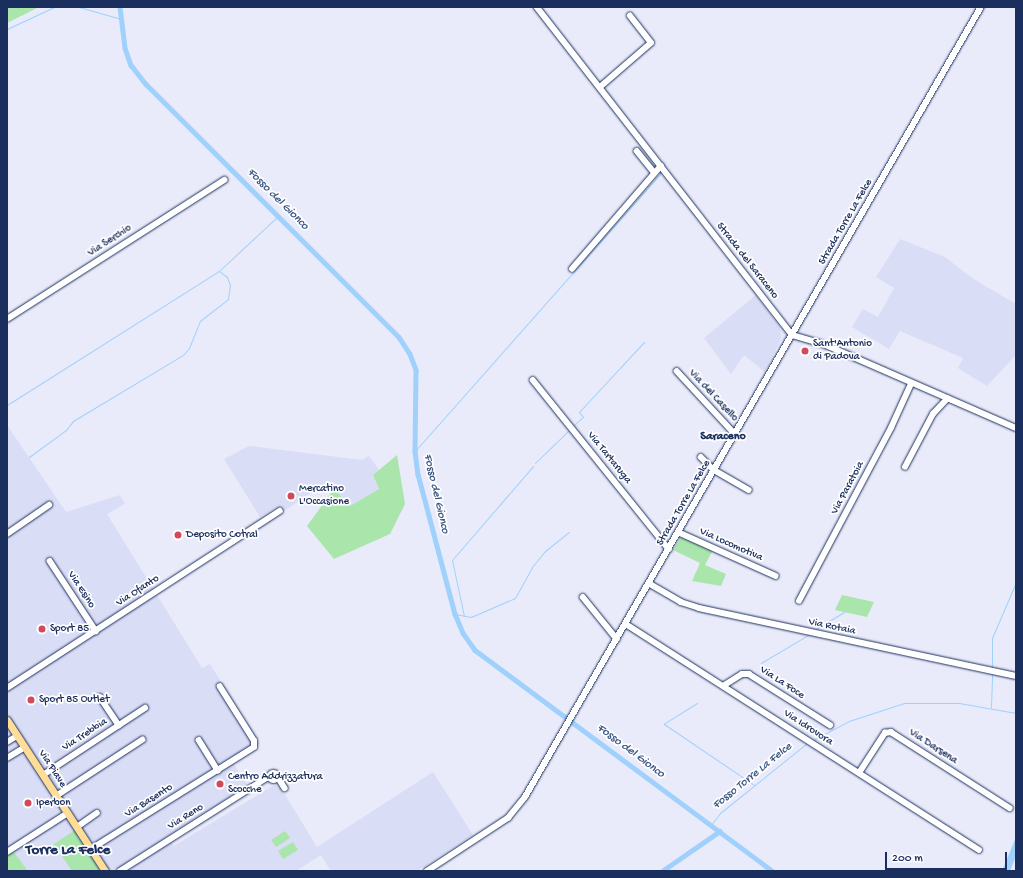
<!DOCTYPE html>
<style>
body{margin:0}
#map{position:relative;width:1023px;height:878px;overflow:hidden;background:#e9ebfa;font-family:"Gochi Hand",sans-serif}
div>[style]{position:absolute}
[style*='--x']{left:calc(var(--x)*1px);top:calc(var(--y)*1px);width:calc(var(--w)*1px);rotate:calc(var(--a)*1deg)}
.built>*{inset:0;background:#daddf6}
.green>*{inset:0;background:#aae5ab}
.water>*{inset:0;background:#9fd1fc}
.stream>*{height:1px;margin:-0.5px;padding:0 0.5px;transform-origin:0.5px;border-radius:0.5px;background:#9fd1fc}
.canal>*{height:4.5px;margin:-2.25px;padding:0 2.25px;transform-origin:2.25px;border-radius:2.25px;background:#9fd1fc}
.roads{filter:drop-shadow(0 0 1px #1b2f5e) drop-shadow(0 0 1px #1b2f5e)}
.minor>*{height:5.5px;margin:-2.75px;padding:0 2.75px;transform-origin:2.75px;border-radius:2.75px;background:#fff}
.minor>.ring{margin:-2.75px;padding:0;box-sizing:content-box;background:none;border:5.5px solid #fff;border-radius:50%}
.major>*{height:7px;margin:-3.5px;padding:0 3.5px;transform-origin:3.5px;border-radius:3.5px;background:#ffdd96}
.dots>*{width:11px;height:11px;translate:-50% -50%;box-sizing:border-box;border:2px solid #fff;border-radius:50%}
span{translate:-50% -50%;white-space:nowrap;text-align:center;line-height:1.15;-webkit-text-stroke:3.5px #fff;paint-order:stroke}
.street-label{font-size:11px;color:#1b2f5e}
.poi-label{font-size:11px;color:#1b2f5e}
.left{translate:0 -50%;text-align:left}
.water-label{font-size:12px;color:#3c5886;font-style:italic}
.neighbourhood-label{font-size:12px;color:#1b2f5e;font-weight:700}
.district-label{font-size:15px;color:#1b2f5e;font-weight:700}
.frame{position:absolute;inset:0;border:8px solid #1b2f5e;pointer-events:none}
.scale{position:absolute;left:885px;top:852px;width:122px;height:18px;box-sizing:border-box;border:2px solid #1b2f5e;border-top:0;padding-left:5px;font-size:12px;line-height:14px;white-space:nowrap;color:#1b2f5e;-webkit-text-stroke:3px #fff;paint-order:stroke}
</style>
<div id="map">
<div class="built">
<div style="clip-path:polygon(900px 239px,945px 257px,972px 278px,1016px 304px,1016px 355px,987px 386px,958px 368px,963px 358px,900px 331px,889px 349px,852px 327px,863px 309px,878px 317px,894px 288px,876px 277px)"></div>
<div style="clip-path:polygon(756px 295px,780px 327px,781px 339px,765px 372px,744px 355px,731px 374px,704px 338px)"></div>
<div style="clip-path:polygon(7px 425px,66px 512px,120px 495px,125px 504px,107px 514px,202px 668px,210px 664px,260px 744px,233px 763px,249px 787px,168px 838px,174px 846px,274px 785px,281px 788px,317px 847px,433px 772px,473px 835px,417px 871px,331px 871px,321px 855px,296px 871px,28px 871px,14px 852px,7px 856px)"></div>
<div style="clip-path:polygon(249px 446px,362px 460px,369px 456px,379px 470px,373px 475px,379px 489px,350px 506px,326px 483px,281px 513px,276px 507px,260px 517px,224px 459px)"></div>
</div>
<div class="green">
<div style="clip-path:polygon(7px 7px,39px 7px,7px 23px)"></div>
<div style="clip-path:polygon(397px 455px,405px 504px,390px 534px,334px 559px,307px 526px,334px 489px,350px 506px,379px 489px,373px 475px)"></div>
<div style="clip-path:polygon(682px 536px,713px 550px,705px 565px,726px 574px,721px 586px,692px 581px,700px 563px,673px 550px)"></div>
<div style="clip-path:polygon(842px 595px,874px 602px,867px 617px,835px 610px)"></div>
<div style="clip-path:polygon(75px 830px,101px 869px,97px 871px,72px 871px,54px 844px)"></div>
<div style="clip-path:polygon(285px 831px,290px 838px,276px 847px,271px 840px)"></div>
<div style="clip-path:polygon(293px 842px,298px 850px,283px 859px,278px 851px)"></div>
<div style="clip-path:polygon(14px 852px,28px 871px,7px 871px,7px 856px)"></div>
</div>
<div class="water">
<div style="clip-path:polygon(1016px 837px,1016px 856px,1010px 871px,1002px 871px)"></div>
</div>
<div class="stream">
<div style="--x:79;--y:7;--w:44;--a:15.9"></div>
<div style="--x:7;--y:29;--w:52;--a:-25.1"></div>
<div style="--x:7;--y:405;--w:251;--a:-32.3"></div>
<div style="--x:219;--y:271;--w:79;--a:-43"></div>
<div style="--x:574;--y:425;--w:12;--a:-42"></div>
<div style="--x:583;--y:417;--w:6;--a:-129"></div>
<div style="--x:579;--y:412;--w:96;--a:-47.1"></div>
<div style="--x:415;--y:451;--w:373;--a:-48.5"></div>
<div style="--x:29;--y:457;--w:46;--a:-36.1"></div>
<div style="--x:66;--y:430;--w:11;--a:-52"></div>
<div style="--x:73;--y:421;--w:128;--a:-31"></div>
<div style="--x:183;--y:355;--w:9;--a:-49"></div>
<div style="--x:189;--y:348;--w:29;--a:-68"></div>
<div style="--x:200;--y:321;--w:36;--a:-38"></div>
<div style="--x:228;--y:299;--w:14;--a:-82"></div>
<div style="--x:230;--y:285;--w:9;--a:-111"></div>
<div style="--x:227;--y:277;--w:9;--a:-144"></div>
<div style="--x:535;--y:463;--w:47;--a:-44.1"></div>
<div style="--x:455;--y:614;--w:16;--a:11"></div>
<div style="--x:471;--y:617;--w:48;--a:-23.4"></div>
<div style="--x:515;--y:598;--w:35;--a:-61"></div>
<div style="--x:532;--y:567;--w:19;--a:-51"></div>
<div style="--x:544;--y:552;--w:32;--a:-39"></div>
<div style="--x:464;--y:616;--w:57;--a:-102.1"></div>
<div style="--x:452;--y:560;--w:124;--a:-49.2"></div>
<div style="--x:814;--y:630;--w:35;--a:-31"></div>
<div style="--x:761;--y:663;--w:55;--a:-30.8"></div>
<div style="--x:992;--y:667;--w:29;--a:-90"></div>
<div style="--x:992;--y:638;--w:61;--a:-66.8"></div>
<div style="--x:697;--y:703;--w:39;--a:148"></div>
<div style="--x:664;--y:724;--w:109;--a:34.1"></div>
<div style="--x:991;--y:707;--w:33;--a:-88"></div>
<div style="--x:813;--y:740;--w:41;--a:-27.8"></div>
<div style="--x:849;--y:721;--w:58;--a:-18.1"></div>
<div style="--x:904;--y:703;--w:55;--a:0"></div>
<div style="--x:959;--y:703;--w:58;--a:10"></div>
<div style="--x:711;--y:825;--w:15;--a:-53"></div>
<div style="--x:720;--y:813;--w:112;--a:-38.8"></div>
</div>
<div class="canal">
<div style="--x:120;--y:7;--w:41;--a:83"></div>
<div style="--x:125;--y:48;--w:18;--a:71"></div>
<div style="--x:131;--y:65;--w:24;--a:52"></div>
<div style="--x:146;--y:84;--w:358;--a:45"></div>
<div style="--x:399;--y:337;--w:20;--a:57"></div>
<div style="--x:410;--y:354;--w:17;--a:69"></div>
<div style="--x:416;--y:370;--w:81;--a:90.7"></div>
<div style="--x:415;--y:451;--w:23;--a:83"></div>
<div style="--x:418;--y:474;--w:145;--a:75.2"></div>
<div style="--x:455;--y:614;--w:21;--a:67"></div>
<div style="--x:463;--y:633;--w:21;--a:55"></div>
<div style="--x:475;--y:650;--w:371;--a:36.6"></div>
<div style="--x:662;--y:871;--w:70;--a:-34.6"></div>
</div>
<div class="roads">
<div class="minor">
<div style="--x:537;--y:7;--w:415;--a:52.1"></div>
<div style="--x:792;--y:335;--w:35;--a:16"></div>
<div style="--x:826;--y:345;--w:207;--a:23.6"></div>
<div style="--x:600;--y:87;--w:67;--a:-40.8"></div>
<div style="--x:651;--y:43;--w:34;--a:-128"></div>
<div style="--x:637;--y:151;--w:28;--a:51"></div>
<div style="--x:572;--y:269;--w:136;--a:-49.2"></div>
<div style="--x:7;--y:319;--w:258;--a:-32.6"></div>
<div style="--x:677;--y:371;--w:86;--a:47.4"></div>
<div style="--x:533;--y:380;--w:217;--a:51.2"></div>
<div style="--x:701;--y:457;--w:18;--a:45"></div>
<div style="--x:714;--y:470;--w:40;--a:29.7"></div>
<div style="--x:905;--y:467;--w:60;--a:-62.2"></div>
<div style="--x:933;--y:414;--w:21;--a:-47"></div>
<div style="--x:678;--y:532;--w:107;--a:24.2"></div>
<div style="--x:7;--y:534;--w:51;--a:-34.6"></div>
<div style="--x:50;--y:561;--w:84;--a:56.7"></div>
<div style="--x:650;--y:584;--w:36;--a:30"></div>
<div style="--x:681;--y:602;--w:19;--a:18"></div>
<div style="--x:699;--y:608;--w:324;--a:12.1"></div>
<div style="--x:583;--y:597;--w:54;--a:51"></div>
<div style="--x:799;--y:601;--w:196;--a:-62"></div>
<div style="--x:891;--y:428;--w:48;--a:-65.6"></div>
<div style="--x:626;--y:624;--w:419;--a:32.6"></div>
<div style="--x:723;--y:686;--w:22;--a:-32"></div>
<div style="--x:742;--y:674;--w:7;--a:0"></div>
<div style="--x:749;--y:674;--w:96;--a:32.2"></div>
<div style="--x:7;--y:688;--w:325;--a:-33"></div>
<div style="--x:100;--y:697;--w:34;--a:56"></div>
<div style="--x:199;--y:740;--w:36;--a:58"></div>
<div style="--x:7;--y:742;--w:12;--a:-31"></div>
<div style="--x:7;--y:758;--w:21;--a:-31"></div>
<div style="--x:859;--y:773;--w:48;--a:-57"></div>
<div style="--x:885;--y:733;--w:6;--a:-9"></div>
<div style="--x:891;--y:732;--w:141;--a:32.6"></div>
<div class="ring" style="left:270px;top:773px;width:2.5px;height:2.5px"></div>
<div style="--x:43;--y:775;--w:122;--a:-33.3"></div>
<div style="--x:278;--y:777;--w:13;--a:58"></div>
<div style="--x:56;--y:796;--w:103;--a:-33.1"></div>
<div style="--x:77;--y:827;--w:24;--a:-35"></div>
<div style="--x:91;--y:849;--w:192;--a:-32"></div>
<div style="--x:254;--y:747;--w:6;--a:-90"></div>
<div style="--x:254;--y:741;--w:64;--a:-122.2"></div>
<div style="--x:7;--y:852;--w:72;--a:-32.6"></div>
<div style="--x:120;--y:871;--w:179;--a:-32.4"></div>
<div style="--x:427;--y:871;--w:97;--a:-33.2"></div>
<div style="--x:508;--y:818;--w:27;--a:-51"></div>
<div style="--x:525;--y:797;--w:912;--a:-60.01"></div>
</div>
<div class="major">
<div style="--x:7;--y:720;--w:180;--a:57"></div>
</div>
</div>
<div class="dots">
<div style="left:805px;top:351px;background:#d1495b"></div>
<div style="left:291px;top:496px;background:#d1495b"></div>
<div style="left:178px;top:535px;background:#d1495b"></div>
<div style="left:42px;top:629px;background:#d1495b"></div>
<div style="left:31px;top:700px;background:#d1495b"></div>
<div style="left:220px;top:784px;background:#d1495b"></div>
<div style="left:28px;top:803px;background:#d1495b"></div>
</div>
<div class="street-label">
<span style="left:846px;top:222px;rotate:-60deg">Strada Torre La Felce</span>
<span style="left:110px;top:241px;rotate:-33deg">Via Serchio</span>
<span style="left:747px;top:261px;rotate:52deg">Strada del Saraceno</span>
<span style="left:713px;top:396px;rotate:47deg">Via del Casello</span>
<span style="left:609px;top:458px;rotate:51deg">Via Tartaruga</span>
<span style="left:848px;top:488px;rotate:-62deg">Via Paratoia</span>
<span style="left:684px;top:503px;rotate:-60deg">Strada Torre La Felce</span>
<span style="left:731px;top:545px;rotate:24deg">Via Locomotiva</span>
<span style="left:81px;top:590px;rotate:57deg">Via Esino</span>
<span style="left:138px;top:591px;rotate:-33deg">Via Ofanto</span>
<span style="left:832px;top:627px;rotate:12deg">Via Rotaia</span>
<span style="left:782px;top:683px;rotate:33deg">Via La Foce</span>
<span style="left:808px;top:728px;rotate:33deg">Via Idrovora</span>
<span style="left:85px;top:735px;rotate:-33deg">Via Trebbia</span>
<span style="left:933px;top:747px;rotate:33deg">Via Darsena</span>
<span style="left:52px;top:769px;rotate:57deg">Via Piave</span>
<span style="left:149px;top:801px;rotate:-32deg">Via Basento</span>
<span style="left:186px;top:817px;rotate:-32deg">Via Reno</span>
</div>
<div class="poi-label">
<span class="left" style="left:813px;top:351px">Sant'Antonio<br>di Padova</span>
<span class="left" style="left:299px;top:496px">Mercatino<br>L'Occasione</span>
<span class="left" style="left:186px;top:535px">Deposito Cotral</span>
<span class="left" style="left:50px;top:629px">Sport 85</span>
<span class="left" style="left:39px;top:700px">Sport 85 Outlet</span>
<span class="left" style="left:228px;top:784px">Centro Addrizzatura<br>Scocche</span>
<span class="left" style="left:36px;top:803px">Iperbon</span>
</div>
<div class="water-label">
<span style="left:277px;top:200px;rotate:45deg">Fosso del Gionco</span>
<span style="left:435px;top:494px;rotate:77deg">Fosso del Gionco</span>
<span style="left:630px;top:752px;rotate:37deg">Fosso del Gionco</span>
<span style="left:753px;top:777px;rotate:-39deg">Fosso Torre La Felce</span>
</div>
<div class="neighbourhood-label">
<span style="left:723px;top:438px">Saraceno</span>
</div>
<div class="district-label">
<span style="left:68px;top:851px">Torre La Felce</span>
</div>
<div class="frame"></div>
<div class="scale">200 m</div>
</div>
